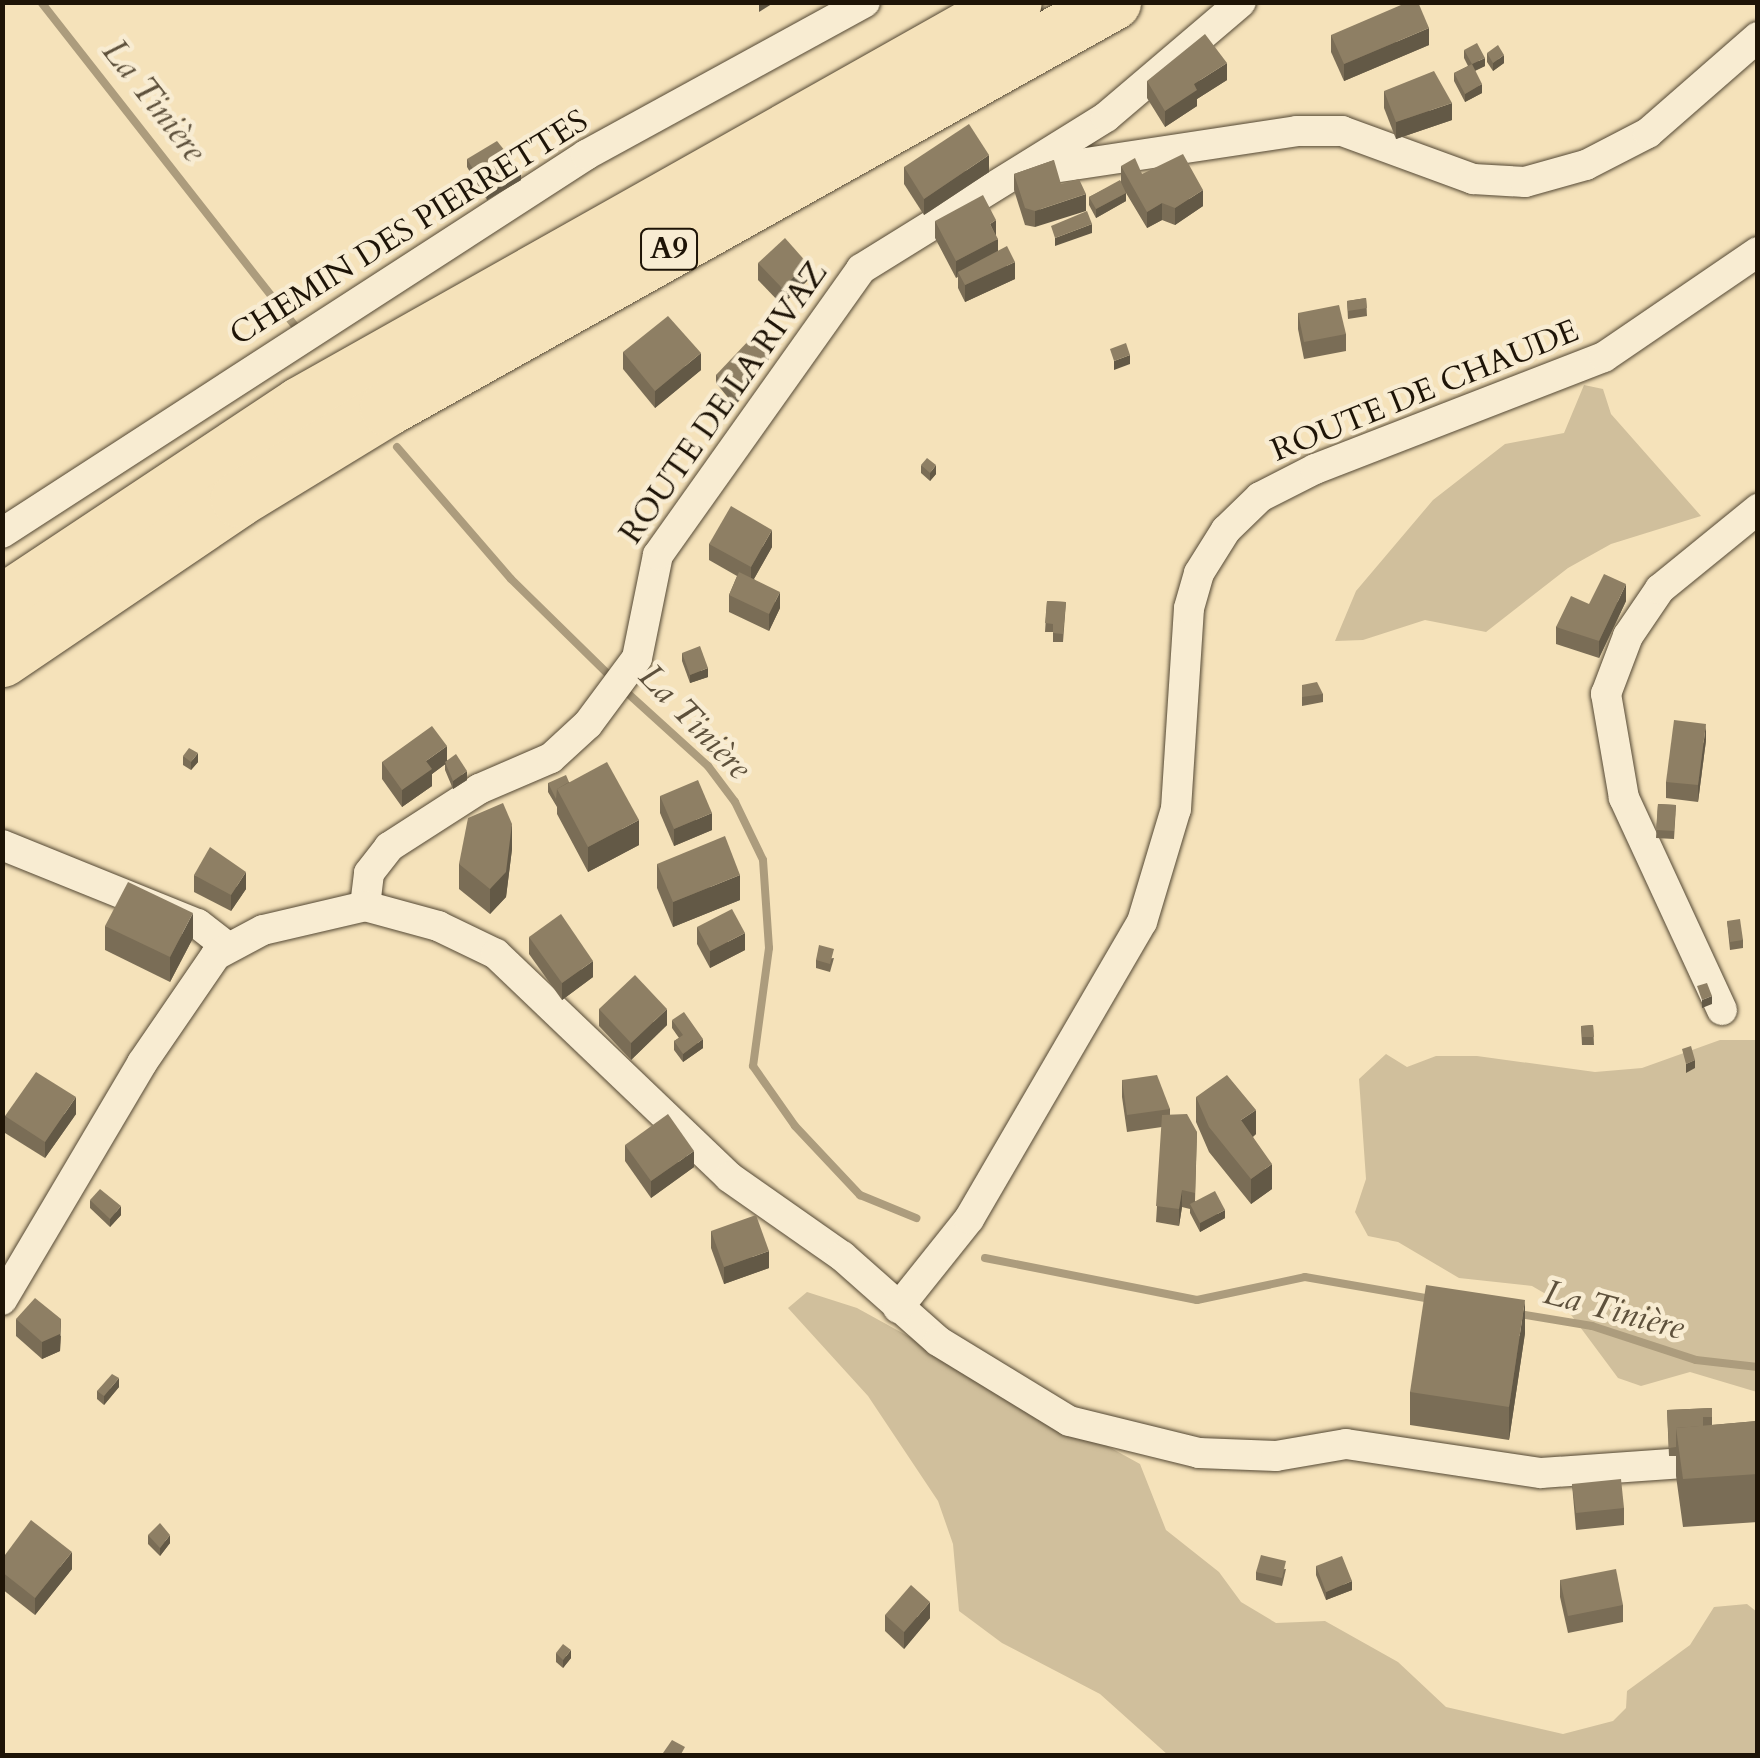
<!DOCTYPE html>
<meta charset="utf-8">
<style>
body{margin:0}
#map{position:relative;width:1760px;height:1758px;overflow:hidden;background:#f5e2ba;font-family:Cardo,serif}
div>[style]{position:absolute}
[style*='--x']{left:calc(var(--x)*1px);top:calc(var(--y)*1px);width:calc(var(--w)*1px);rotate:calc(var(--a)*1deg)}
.green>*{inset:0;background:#d0bf9c}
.stream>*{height:8px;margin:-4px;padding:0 4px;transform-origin:4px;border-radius:4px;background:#ac9c7d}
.roads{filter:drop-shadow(0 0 2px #544834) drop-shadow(0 0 2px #544834)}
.street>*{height:30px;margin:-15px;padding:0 15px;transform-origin:15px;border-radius:15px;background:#f8ecd2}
.highway>*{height:55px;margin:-27.5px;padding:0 27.5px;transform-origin:27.5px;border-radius:27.5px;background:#f5e2ba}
.wall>*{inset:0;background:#7a6d56}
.shaded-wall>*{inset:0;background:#635946}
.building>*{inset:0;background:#8e7f64}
span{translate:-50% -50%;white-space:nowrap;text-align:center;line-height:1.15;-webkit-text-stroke:9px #f8ecd2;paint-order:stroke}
.shield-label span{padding:2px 8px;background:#f8ecd2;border:2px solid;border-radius:8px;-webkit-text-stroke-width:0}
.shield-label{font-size:30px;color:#1e1407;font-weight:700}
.street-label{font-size:32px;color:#1e1407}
.water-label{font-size:35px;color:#5e513c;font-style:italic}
.frame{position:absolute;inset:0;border:5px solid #1e1407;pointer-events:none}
</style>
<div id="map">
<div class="green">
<div style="clip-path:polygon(1584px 385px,1603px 389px,1611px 414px,1701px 516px,1611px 544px,1568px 568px,1486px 632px,1425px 620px,1363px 640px,1335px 641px,1356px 591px,1433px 500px,1505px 444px,1564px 433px)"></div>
<div style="clip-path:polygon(1720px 1040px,1757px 1040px,1757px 1392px,1690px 1372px,1641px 1386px,1618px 1378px,1563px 1304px,1532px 1286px,1459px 1278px,1398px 1242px,1368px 1236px,1355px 1212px,1366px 1179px,1359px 1079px,1386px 1054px,1407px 1067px,1436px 1056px,1477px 1056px,1595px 1072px,1642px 1068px)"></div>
<div style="clip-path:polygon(807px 1292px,857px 1308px,1140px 1464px,1166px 1530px,1219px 1572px,1241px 1602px,1276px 1623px,1325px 1621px,1398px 1662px,1446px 1707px,1563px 1734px,1613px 1721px,1626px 1708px,1627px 1691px,1690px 1645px,1714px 1607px,1747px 1604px,1757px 1612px,1757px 1755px,1168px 1755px,1100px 1694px,1002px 1643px,959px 1611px,953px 1544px,938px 1501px,868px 1396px,788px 1308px)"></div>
</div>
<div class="stream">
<div style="--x:41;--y:2;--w:415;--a:51.9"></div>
<div style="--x:397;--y:447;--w:174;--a:49.2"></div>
<div style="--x:511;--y:579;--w:143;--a:44.4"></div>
<div style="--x:623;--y:689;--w:115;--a:42.2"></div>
<div style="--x:708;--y:766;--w:45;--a:53.1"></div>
<div style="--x:735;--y:802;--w:64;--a:64.2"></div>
<div style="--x:763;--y:860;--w:88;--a:86.1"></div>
<div style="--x:769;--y:948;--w:119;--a:97.7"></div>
<div style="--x:753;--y:1066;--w:73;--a:55"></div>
<div style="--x:795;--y:1126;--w:95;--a:46.7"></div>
<div style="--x:860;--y:1195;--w:61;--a:22.3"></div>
<div style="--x:985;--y:1258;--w:216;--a:11.2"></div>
<div style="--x:1197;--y:1300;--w:110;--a:-12"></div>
<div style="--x:1305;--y:1277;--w:128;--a:9.9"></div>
<div style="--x:1519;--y:1314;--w:74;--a:9.3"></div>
<div style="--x:1592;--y:1326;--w:109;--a:18.1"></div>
<div style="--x:1696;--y:1360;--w:62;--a:6.4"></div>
</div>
<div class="roads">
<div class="street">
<div style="--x:1020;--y:173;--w:280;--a:-8.6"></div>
<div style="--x:1297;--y:131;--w:45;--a:0"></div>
<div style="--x:1342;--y:131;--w:140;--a:20.1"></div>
<div style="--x:1473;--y:179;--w:52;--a:3.3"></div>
<div style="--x:1525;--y:182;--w:63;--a:-15.6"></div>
<div style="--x:1586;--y:165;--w:70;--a:-27.3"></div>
<div style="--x:1648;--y:133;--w:146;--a:-41.1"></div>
<div style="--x:2;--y:533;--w:696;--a:-32.91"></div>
<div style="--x:586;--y:155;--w:318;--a:-28.7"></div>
<div style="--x:2;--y:845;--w:211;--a:22"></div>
<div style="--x:198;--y:924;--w:36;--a:38"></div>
<div style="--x:365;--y:906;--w:33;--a:-83"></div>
<div style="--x:369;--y:873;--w:33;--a:-52"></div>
<div style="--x:389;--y:847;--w:107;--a:-32.8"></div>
<div style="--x:479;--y:789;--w:78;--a:-23.3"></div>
<div style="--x:551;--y:758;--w:50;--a:-42.6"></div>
<div style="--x:588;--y:724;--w:82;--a:-53.4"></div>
<div style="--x:637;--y:658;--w:105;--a:-78.5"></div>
<div style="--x:658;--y:555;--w:351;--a:-54.6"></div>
<div style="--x:861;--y:269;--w:288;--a:-31.8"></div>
<div style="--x:1106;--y:117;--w:177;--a:-40.4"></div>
<div style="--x:1722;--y:1010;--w:234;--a:-114.8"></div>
<div style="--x:1624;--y:798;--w:106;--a:-99.8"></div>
<div style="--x:1606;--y:694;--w:62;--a:-69.2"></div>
<div style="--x:1628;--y:636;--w:57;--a:-55.8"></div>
<div style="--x:1660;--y:589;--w:127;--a:-39.2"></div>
<div style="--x:2;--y:1300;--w:275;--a:-59.4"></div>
<div style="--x:142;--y:1063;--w:131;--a:-55.6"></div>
<div style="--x:216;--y:955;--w:53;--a:-28"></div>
<div style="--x:263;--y:930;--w:105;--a:-13.2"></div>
<div style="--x:365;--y:906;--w:76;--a:15.3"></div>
<div style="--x:438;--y:926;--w:64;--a:25.8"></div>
<div style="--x:496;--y:954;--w:323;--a:43.7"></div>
<div style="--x:729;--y:1177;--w:138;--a:35"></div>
<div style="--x:842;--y:1256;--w:128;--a:41.5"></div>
<div style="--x:938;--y:1341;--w:153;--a:31.4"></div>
<div style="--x:1069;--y:1421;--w:134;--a:13.8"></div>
<div style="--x:1199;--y:1453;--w:77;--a:2.2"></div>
<div style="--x:1276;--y:1456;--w:71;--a:-9.7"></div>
<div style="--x:1346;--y:1444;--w:197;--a:8.5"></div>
<div style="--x:1541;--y:1473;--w:218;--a:-4"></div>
<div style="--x:898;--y:1308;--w:114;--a:-51.4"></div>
<div style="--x:969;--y:1219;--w:344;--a:-59.8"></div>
<div style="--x:1142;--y:922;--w:118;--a:-73.3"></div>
<div style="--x:1176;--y:809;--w:201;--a:-86.3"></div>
<div style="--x:1189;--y:608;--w:36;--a:-74"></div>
<div style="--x:1199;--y:573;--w:51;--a:-57.9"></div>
<div style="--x:1226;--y:530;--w:47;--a:-44.1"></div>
<div style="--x:1260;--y:497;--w:62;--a:-27"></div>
<div style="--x:1315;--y:469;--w:310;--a:-21.2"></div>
<div style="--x:1604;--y:357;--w:186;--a:-34.3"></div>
</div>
<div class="highway">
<div style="--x:2;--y:602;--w:358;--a:-33.6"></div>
<div style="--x:300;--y:404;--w:819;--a:-29.38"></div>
<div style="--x:2;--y:659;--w:285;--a:-34.1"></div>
<div style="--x:238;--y:499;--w:175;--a:-31.4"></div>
<div style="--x:387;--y:408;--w:832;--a:-29.22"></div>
</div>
</div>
<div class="wall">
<div style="clip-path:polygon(1331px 35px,1429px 45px,1344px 81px,1331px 52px)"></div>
<div style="clip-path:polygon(1464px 50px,1485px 66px,1475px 71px,1482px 93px,1465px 102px,1454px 81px,1454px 73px,1468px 66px,1464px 58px)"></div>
<div style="clip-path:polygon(1487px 53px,1504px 63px,1493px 71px,1487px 62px)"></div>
<div style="clip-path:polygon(1227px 80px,1197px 99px,1197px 106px,1165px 127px,1147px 98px,1147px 81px)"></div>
<div style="clip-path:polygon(1384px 91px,1452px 120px,1396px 139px,1384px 108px)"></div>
<div style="clip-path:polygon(467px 159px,521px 180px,487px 200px,467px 167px)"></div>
<div style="clip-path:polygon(1054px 160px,1035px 227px,1025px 225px,1014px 190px,1014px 174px)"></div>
<div style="clip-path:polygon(1121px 166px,1142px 174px,1203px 206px,1175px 225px,1162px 220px,1147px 228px,1126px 193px,1126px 201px,1096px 218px,1089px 205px,1089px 197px,1121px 181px)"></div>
<div style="clip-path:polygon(904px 167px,989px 172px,924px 215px,904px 184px)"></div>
<div style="clip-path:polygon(935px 221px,996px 237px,998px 251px,1015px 279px,965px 302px,958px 288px,958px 277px,956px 278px,935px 238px)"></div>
<div style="clip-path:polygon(758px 263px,808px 280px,782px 305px,758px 280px)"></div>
<div style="clip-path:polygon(1366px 298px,1367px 316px,1348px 319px,1347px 301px)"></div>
<div style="clip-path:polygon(1298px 313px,1346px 334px,1346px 351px,1304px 359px,1298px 329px)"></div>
<div style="clip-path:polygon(623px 352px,701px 370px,655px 408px,623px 369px)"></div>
<div style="clip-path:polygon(769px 361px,735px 406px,716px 383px,716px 375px)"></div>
<div style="clip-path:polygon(921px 465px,936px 474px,930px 481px,921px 473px)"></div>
<div style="clip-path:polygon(709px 544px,772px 547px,754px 579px,780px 608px,769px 631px,729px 612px,729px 595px,737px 576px,709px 560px)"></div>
<div style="clip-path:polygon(1047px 601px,1066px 602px,1063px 642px,1053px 642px,1053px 632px,1045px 632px)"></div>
<div style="clip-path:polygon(1626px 601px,1599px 658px,1556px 644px,1556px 627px,1589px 604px)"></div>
<div style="clip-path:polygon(682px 653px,708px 677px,690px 683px,682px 661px)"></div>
<div style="clip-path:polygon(1302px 685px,1323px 694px,1323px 702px,1302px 706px)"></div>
<div style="clip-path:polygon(1706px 740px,1698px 802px,1666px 798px,1666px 782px)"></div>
<div style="clip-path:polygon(183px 756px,198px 762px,191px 770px,183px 765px)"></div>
<div style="clip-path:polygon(447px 760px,467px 780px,453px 789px,445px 770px,445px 764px,432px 774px,432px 786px,402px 807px,382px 779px,382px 762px)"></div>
<div style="clip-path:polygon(569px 782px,639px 845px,588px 872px,557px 814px,557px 807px,548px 792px,548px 783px)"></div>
<div style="clip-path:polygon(660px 796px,712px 830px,674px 846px,660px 813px)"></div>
<div style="clip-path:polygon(1658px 804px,1676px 805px,1674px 839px,1656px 838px)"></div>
<div style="clip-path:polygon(512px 849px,506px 897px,490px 914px,459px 889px,459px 864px)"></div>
<div style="clip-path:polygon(657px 864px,740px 900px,673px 927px,657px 888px)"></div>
<div style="clip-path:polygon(194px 875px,246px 889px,231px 911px,194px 892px)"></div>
<div style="clip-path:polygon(1727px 921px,1743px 940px,1743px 948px,1730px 950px)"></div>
<div style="clip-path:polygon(105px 926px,193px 938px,170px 982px,105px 950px)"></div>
<div style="clip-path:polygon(697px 927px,745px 950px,710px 968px,697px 944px)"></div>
<div style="clip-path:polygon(529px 937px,593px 977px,562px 1000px,529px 954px)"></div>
<div style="clip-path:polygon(834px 958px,830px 972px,816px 968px,816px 960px)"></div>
<div style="clip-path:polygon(599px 1009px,667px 1025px,631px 1060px,599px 1026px)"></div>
<div style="clip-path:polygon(672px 1020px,703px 1048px,683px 1062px,674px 1050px,674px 1041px,679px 1038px,672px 1028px)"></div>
<div style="clip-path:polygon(1593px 1025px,1594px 1045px,1582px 1045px,1581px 1026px)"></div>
<div style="clip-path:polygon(1122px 1080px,1170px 1109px,1170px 1115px,1197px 1132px,1195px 1201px,1225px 1218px,1200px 1232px,1190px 1213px,1190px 1209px,1182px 1207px,1179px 1226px,1156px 1222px,1162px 1127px,1127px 1132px,1122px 1097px)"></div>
<div style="clip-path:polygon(1196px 1097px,1256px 1134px,1253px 1137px,1272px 1189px,1251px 1204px,1209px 1152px,1196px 1122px)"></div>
<div style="clip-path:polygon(76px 1114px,45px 1158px,5px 1133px,5px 1116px)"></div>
<div style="clip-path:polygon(625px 1145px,694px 1167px,651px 1198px,625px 1161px)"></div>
<div style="clip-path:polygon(90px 1200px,121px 1215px,110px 1227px,90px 1208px)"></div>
<div style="clip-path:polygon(711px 1231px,769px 1268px,724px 1284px,711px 1248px)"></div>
<div style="clip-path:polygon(16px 1319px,61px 1336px,60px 1351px,42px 1359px,16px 1336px)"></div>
<div style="clip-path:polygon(1525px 1333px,1509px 1440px,1410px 1425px,1410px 1392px)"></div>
<div style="clip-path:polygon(119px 1387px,104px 1405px,97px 1399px,97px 1391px)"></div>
<div style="clip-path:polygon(1712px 1408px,1712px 1425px,1757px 1421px,1758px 1522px,1683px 1527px,1676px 1476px,1676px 1456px,1669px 1456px,1667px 1410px)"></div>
<div style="clip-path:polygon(1572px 1484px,1624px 1508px,1624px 1525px,1576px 1530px)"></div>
<div style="clip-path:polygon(148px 1535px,170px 1543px,160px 1556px,148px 1544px)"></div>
<div style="clip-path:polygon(2px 1559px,72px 1569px,35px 1615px,2px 1589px)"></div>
<div style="clip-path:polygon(1316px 1566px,1352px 1590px,1326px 1600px,1316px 1575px)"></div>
<div style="clip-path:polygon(1286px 1569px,1282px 1586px,1256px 1580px,1256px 1572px)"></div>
<div style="clip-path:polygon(1560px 1580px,1623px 1605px,1623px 1622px,1568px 1633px,1560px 1597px)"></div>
<div style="clip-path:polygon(885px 1615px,930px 1618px,904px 1649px,885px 1631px)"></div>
<div style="clip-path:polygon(556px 1653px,571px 1658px,563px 1668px,556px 1662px)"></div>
</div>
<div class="shaded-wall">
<div style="clip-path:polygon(759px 2px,775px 2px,759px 12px)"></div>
<div style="clip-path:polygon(1429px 28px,1429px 45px,1344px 81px,1344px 64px)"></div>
<div style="clip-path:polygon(1504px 55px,1504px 63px,1493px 71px,1493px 63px)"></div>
<div style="clip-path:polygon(1485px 58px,1485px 66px,1472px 72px,1472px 64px)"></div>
<div style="clip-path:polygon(1227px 63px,1227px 80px,1197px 99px,1197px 106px,1165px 127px,1165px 111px,1194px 84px)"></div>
<div style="clip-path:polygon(1482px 84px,1482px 93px,1465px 102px,1465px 94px)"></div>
<div style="clip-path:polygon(1452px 103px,1452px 120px,1396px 139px,1396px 122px)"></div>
<div style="clip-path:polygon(989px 155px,989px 172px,924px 215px,924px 199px)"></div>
<div style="clip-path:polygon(521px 171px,521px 180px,487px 200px,487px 192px)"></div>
<div style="clip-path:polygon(1203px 190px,1203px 206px,1175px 225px,1175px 208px)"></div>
<div style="clip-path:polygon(1126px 193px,1126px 201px,1096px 218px,1096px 209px)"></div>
<div style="clip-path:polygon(1086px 194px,1086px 211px,1035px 227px,1035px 211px)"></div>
<div style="clip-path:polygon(1162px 203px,1162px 220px,1147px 228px,1147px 212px)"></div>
<div style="clip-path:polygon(996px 220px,996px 237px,990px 224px)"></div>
<div style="clip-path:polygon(1092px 224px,1092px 233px,1055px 246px,1055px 238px)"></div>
<div style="clip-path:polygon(998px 239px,998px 256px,958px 272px,956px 278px,956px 261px)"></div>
<div style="clip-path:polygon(1015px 262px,1015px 279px,965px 302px,965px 285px)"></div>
<div style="clip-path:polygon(808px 264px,808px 280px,782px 305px,782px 288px)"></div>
<div style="clip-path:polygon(701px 353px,701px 370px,655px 408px,655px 391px)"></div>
<div style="clip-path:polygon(769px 353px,769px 361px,735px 406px,735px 397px)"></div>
<div style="clip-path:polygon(1130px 355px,1130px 364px,1114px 370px,1114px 361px)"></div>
<div style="clip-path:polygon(936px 465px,936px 474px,930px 481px,930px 473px)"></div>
<div style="clip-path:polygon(772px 530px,772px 547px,751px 584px,751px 567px)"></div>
<div style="clip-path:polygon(1626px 584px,1626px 601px,1599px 658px,1599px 641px)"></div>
<div style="clip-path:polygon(780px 592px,780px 608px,769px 631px,769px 614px)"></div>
<div style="clip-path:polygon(708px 668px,708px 677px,690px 683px,690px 675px)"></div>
<div style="clip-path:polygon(1706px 724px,1706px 740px,1698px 802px,1698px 785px)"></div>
<div style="clip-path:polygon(447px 746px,447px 763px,432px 774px,432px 786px,402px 807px,402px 790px,426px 761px)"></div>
<div style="clip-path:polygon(198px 753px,198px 762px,191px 770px,191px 762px)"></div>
<div style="clip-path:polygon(467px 771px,467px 780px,453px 789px,453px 781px)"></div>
<div style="clip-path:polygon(712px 813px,712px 830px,674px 846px,674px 829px)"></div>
<div style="clip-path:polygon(639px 820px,639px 845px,588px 872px,588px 847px)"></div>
<div style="clip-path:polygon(512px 824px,512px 849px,506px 897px,490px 914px,490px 889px)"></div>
<div style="clip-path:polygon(246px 872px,246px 889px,231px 911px,231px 895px)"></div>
<div style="clip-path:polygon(740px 875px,740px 900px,673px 927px,673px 902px)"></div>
<div style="clip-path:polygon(193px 913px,193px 938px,170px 982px,170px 957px)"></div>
<div style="clip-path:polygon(745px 933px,745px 950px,710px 968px,710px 951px)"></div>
<div style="clip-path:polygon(593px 961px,593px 977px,562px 1000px,562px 983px)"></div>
<div style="clip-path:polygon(1712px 996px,1712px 1004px,1702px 1008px,1702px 1000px)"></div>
<div style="clip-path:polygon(667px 1009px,667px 1025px,631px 1060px,631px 1043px)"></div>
<div style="clip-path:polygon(703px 1039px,703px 1048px,683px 1062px,683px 1054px)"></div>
<div style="clip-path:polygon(1695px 1060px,1695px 1068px,1686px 1073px,1686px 1064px)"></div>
<div style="clip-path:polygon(76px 1097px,76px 1114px,45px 1158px,45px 1142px)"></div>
<div style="clip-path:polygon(1256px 1110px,1256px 1134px,1241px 1145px,1241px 1120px)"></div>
<div style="clip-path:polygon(694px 1151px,694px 1167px,651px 1198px,651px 1181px)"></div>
<div style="clip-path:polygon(1272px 1164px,1272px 1189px,1251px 1204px,1251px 1179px)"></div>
<div style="clip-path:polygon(1182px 1190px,1182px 1207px,1179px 1226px,1179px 1209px)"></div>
<div style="clip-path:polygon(121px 1206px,121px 1215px,110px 1227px,110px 1219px)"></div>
<div style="clip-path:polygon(1225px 1210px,1225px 1218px,1200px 1232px,1200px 1223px)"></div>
<div style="clip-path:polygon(769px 1251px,769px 1268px,724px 1284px,724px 1267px)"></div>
<div style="clip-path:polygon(1525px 1300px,1525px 1333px,1509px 1440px,1509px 1407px)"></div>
<div style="clip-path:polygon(61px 1319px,60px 1351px,42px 1359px,42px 1342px)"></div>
<div style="clip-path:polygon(119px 1378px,119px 1387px,104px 1405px,104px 1396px)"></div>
<div style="clip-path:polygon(170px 1535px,170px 1543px,160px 1556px,160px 1548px)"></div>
<div style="clip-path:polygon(72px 1552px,72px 1569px,35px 1615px,35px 1598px)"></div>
<div style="clip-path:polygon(1352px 1581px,1352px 1590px,1326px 1600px,1326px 1592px)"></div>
<div style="clip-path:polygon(930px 1602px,930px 1618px,904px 1649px,904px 1632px)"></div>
<div style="clip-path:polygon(571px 1650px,571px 1658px,563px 1668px,563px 1660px)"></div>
</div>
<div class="building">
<div style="clip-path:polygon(1408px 2px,1418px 2px,1429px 28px,1344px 64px,1331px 35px)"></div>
<div style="clip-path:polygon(1205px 34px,1227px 63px,1194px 84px,1197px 90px,1165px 111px,1147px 81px)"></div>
<div style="clip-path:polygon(1477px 43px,1485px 58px,1472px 64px,1464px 50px)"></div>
<div style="clip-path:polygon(1498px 45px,1504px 55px,1493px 63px,1487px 53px)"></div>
<div style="clip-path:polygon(1472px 64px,1482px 84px,1465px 94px,1454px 73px)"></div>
<div style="clip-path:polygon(1434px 71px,1452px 103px,1396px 122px,1384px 91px)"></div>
<div style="clip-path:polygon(969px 124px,989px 155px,924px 199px,904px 167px)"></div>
<div style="clip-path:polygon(497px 141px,521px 171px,487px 192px,467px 159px)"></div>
<div style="clip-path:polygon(1183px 154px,1203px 190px,1175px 208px,1162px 203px,1147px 212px,1121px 166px,1135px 158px,1142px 174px)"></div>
<div style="clip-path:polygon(1054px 160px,1061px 184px,1079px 179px,1086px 194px,1035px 211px,1025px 208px,1014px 174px)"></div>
<div style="clip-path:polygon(1120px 180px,1126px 193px,1096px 209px,1089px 197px)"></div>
<div style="clip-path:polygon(983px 195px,996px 220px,990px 224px,998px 239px,956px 261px,935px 221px)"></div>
<div style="clip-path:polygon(1087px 211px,1092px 224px,1055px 238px,1051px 226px)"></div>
<div style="clip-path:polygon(785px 238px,808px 264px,782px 288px,758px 263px)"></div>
<div style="clip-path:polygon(1007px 246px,1015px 262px,965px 285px,958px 272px)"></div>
<div style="clip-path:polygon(1366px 298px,1367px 308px,1348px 311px,1347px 301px)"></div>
<div style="clip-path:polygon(1339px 305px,1346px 334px,1304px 342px,1298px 313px)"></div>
<div style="clip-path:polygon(668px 316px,701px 353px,655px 391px,623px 352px)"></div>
<div style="clip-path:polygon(752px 337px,769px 353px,735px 397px,716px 375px)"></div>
<div style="clip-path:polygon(1126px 343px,1130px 355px,1114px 361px,1110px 349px)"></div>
<div style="clip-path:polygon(927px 458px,936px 465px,930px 473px,921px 465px)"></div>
<div style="clip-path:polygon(731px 506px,772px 530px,751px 567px,709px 544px)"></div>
<div style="clip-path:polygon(739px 572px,780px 592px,769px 614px,729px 595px)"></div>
<div style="clip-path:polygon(1604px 574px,1626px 584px,1599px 641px,1556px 627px,1571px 596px,1589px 604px)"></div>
<div style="clip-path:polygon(1047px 601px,1066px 602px,1063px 634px,1053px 633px,1053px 624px,1045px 623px)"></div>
<div style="clip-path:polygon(700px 646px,708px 668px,690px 675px,682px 653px)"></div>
<div style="clip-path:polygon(1317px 682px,1323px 694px,1302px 697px,1302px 685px)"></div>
<div style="clip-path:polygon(1674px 720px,1706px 724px,1698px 785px,1666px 782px)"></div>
<div style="clip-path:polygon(432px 726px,447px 746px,426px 761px,432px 769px,402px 790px,382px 762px)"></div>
<div style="clip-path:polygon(189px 748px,198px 753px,191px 762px,183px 756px)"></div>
<div style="clip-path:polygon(456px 754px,467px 771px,453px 781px,445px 762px)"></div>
<div style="clip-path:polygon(607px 762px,639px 820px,588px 847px,557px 789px)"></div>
<div style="clip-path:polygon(566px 775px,569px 782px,557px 789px,556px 799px,548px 783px)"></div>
<div style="clip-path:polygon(698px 780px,712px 813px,674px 829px,660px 796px)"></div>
<div style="clip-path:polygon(503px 803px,512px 824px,506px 872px,490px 889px,459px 864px,468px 818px)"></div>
<div style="clip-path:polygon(1658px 804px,1676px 805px,1674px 831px,1656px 830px)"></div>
<div style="clip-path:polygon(725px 836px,740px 875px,673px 902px,657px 864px)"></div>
<div style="clip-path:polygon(210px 847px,246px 872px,231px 895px,194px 875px)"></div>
<div style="clip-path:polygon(128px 882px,193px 913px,170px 957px,105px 926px)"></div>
<div style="clip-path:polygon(732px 909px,745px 933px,710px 951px,697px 927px)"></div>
<div style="clip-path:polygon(561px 914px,593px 961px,562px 983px,529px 937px)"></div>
<div style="clip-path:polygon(1740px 919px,1743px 940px,1730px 942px,1727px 921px)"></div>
<div style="clip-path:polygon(819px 945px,834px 949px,830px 964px,816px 960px)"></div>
<div style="clip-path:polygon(635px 975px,667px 1009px,631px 1043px,599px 1009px)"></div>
<div style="clip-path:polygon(1707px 983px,1712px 996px,1702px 1000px,1697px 986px)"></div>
<div style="clip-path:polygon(684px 1012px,703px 1039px,683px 1054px,674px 1041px,683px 1035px,672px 1020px)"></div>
<div style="clip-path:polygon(1593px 1025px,1594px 1037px,1582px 1037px,1581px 1026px)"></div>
<div style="clip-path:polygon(1691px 1046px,1695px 1060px,1686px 1064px,1682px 1049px)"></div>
<div style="clip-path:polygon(36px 1072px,76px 1097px,45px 1142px,5px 1116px)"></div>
<div style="clip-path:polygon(1157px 1075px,1170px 1109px,1127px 1115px,1122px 1080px)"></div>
<div style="clip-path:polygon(1227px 1075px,1256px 1110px,1241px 1120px,1272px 1164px,1251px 1179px,1209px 1127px,1196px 1097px)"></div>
<div style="clip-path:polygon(668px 1114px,694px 1151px,651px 1181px,625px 1145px)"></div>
<div style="clip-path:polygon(1187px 1114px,1197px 1132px,1195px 1193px,1182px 1190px,1179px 1209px,1156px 1206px,1162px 1115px)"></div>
<div style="clip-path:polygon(100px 1189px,121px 1206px,110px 1219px,90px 1200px)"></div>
<div style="clip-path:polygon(1215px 1191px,1225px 1210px,1200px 1223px,1190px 1204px)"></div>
<div style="clip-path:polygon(756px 1215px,769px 1251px,724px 1267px,711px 1231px)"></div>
<div style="clip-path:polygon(1426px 1285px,1525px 1300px,1509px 1407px,1410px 1392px)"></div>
<div style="clip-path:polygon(35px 1298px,61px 1319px,60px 1334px,42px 1342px,16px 1319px)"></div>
<div style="clip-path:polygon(112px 1374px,119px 1378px,104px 1396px,97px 1391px)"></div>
<div style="clip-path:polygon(1712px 1408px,1712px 1417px,1703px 1417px,1703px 1426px,1676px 1428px,1676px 1447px,1669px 1448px,1667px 1410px)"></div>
<div style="clip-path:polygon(1757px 1421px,1758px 1474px,1683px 1479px,1676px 1428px)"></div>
<div style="clip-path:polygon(1621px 1479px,1624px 1508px,1576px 1513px,1572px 1484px)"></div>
<div style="clip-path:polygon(31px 1520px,72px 1552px,35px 1598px,2px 1572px,2px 1559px)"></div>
<div style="clip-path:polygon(160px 1523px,170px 1535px,160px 1548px,148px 1535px)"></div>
<div style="clip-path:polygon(1261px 1555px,1286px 1561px,1282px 1578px,1256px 1572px)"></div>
<div style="clip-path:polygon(1342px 1556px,1352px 1581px,1326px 1592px,1316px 1566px)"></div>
<div style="clip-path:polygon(1616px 1569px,1623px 1605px,1568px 1616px,1560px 1580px)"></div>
<div style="clip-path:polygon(911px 1585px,930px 1602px,904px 1632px,885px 1615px)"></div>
<div style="clip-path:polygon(563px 1644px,571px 1650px,563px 1660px,556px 1653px)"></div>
<div style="clip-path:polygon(672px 1740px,685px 1747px,680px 1756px,668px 1756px,663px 1753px)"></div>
</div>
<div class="shield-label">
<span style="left:669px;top:249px">A9</span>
</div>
<div class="street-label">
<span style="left:409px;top:228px;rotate:-32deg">CHEMIN DES PIERRETTES</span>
<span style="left:1425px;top:391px;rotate:-22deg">ROUTE DE CHAUDE</span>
<span style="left:724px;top:403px;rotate:-55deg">ROUTE DE LA RIVAZ</span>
</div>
<div class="water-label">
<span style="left:154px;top:101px;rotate:52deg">La Tinière</span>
<span style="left:695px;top:722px;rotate:46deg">La Tinière</span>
<span style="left:1614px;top:1310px;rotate:15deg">La Tinière</span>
</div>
<div class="frame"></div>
</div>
